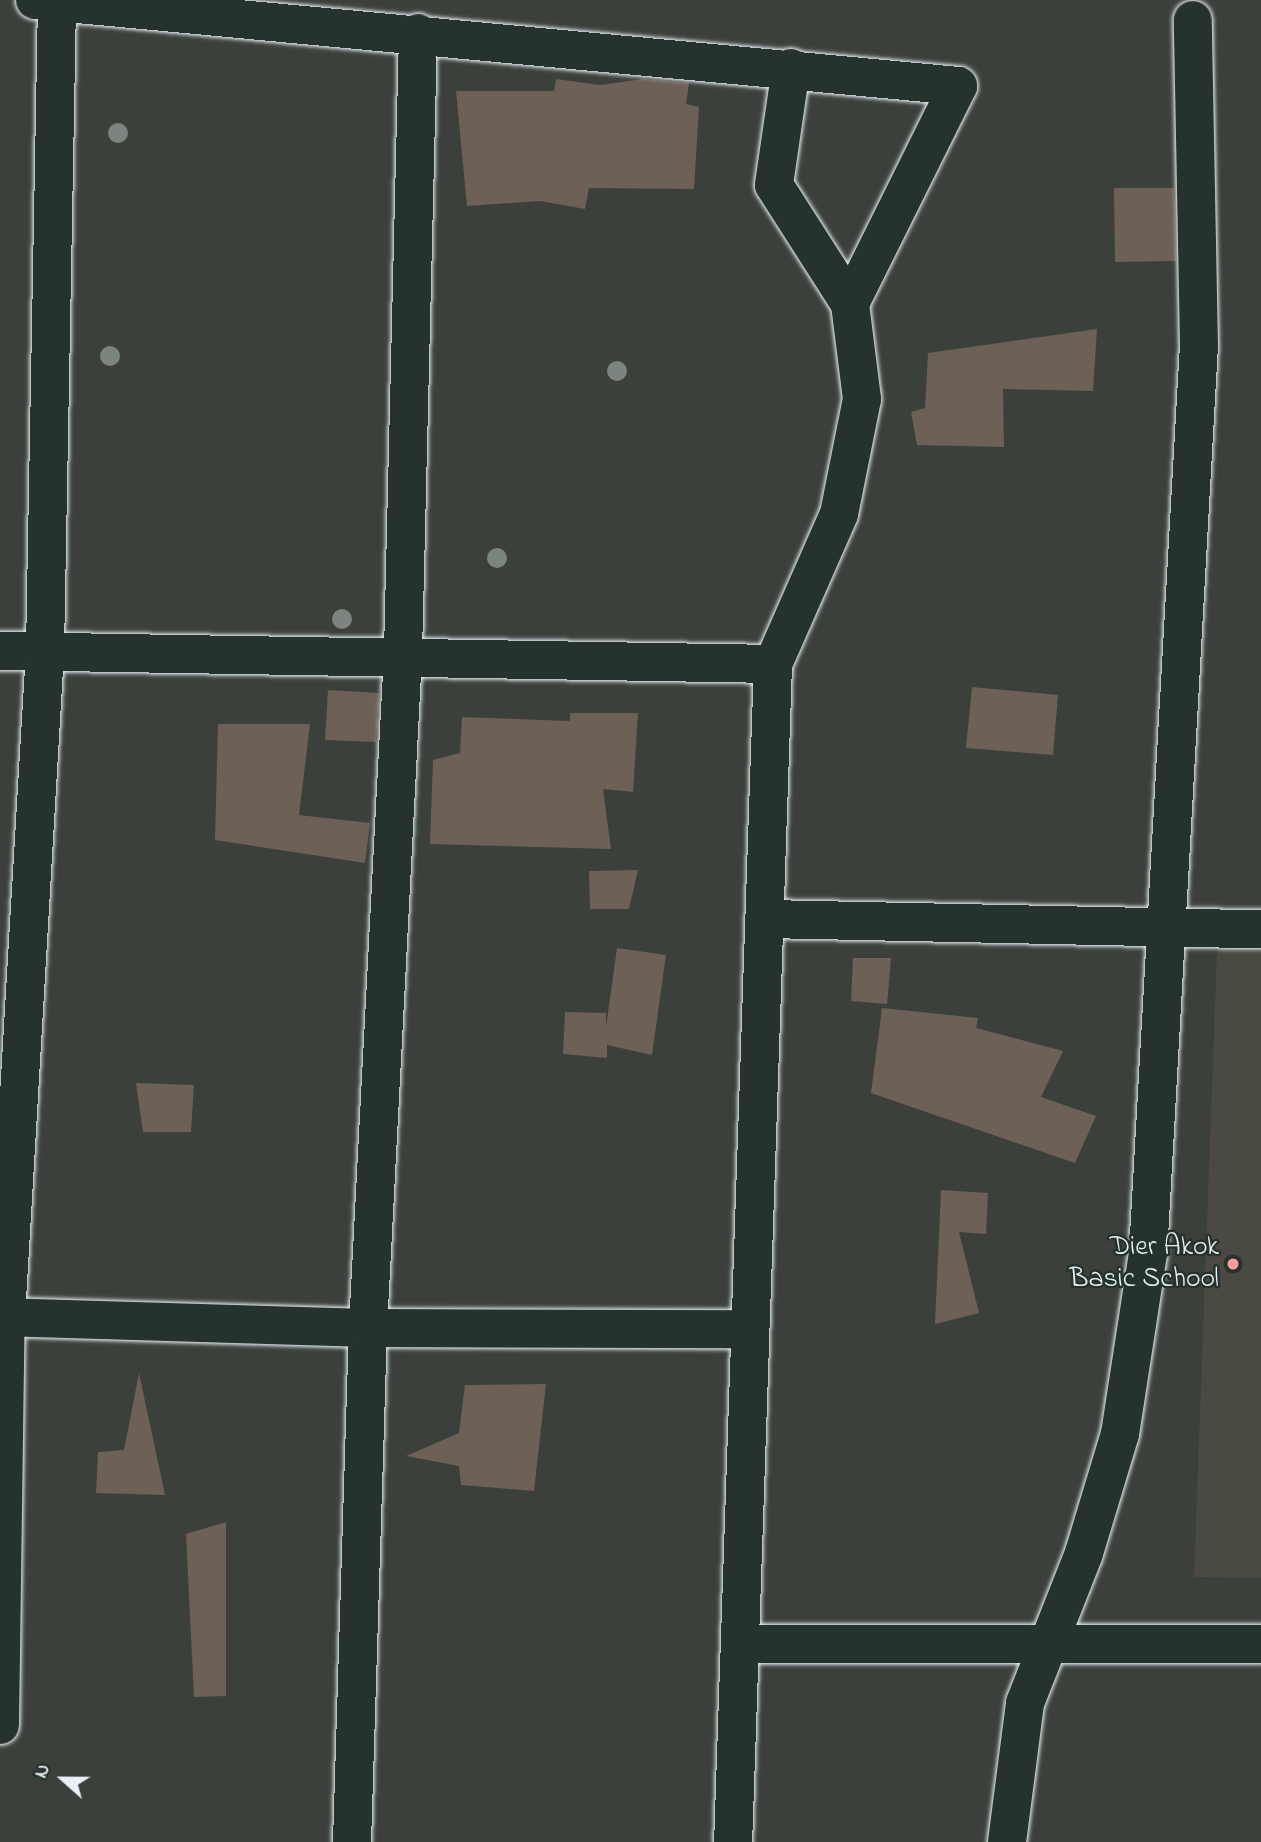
<!DOCTYPE html>
<style>
body{margin:0}
#map{position:relative;width:1261px;height:1842px;overflow:hidden;background:#3b403a;font-family:"Indie Flower",sans-serif}
div>[style]{position:absolute}
[style*='--x']{left:calc(var(--x)*1px);top:calc(var(--y)*1px);width:calc(var(--w)*1px);rotate:calc(var(--a)*1deg)}
.built>*{inset:0;background:#4a4a43}
.building>*{inset:0;background:#6c6057}
.roads{filter:drop-shadow(0 0 2px #e8f1f8) drop-shadow(0 0 2px #e8f1f8)}
.minor>*{height:38px;margin:-19px;padding:0 19px;transform-origin:19px;border-radius:19px;background:#26332d}
.trees>*{width:20px;height:20px;margin:-10px;border-radius:50%;background:#7a857f}
.dots>*{width:19px;height:19px;translate:-50% -50%;box-sizing:border-box;border:4px solid #26332d;border-radius:50%}
span{translate:-50% -50%;white-space:nowrap;text-align:center;line-height:1.15;-webkit-text-stroke:5px #26332d;paint-order:stroke}
.poi-label{font-size:28px;color:#e8f1f8}
.right{translate:-100% -50%;text-align:right}
.north{position:absolute;left:28px;top:1744px;width:70px;height:70px;-webkit-text-stroke:5px #26332d;paint-order:stroke;rotate:291deg;font-size:19px;font-weight:700;line-height:28px;text-align:center;color:#e8f1f8}
.north::after{content:'';display:block;margin:auto;width:24px;height:32px;background:#e8f1f8;clip-path:polygon(50% 0,100% 100%,50% 72%,0 100%)}
</style>
<div id="map">
<div class="built">
<div style="clip-path:polygon(1217px 951px,1261px 951px,1261px 1578px,1194px 1577px)"></div>
</div>
<div class="building">
<div style="clip-path:polygon(556px 79px,600px 85px,643px 79px,689px 83px,686px 104px,699px 107px,694px 189px,589px 188px,585px 209px,540px 201px,467px 206px,456px 91px,554px 91px)"></div>
<div style="clip-path:polygon(1114px 188px,1174px 188px,1176px 261px,1115px 262px)"></div>
<div style="clip-path:polygon(1097px 329px,1093px 391px,1003px 389px,1004px 447px,917px 445px,911px 412px,925px 408px,928px 353px)"></div>
<div style="clip-path:polygon(972px 687px,1058px 695px,1053px 755px,966px 748px)"></div>
<div style="clip-path:polygon(328px 690px,379px 693px,376px 742px,325px 740px)"></div>
<div style="clip-path:polygon(570px 713px,638px 713px,633px 792px,603px 789px,611px 849px,430px 844px,433px 760px,460px 753px,462px 717px,570px 721px)"></div>
<div style="clip-path:polygon(218px 724px,310px 724px,299px 815px,370px 823px,365px 863px,215px 840px)"></div>
<div style="clip-path:polygon(638px 870px,629px 909px,590px 909px,589px 871px)"></div>
<div style="clip-path:polygon(617px 948px,666px 955px,652px 1055px,607px 1045px,607px 1058px,563px 1054px,565px 1012px,606px 1013px,606px 1027px)"></div>
<div style="clip-path:polygon(853px 958px,891px 958px,887px 1004px,851px 1001px)"></div>
<div style="clip-path:polygon(882px 1008px,978px 1018px,976px 1028px,1063px 1051px,1041px 1097px,1096px 1116px,1075px 1163px,871px 1093px)"></div>
<div style="clip-path:polygon(136px 1083px,194px 1085px,191px 1132px,143px 1132px)"></div>
<div style="clip-path:polygon(941px 1190px,988px 1193px,986px 1234px,959px 1232px,979px 1313px,935px 1324px)"></div>
<div style="clip-path:polygon(139px 1373px,165px 1495px,96px 1493px,98px 1452px,124px 1450px)"></div>
<div style="clip-path:polygon(546px 1384px,534px 1491px,461px 1485px,459px 1466px,406px 1456px,459px 1433px,465px 1385px)"></div>
<div style="clip-path:polygon(226px 1522px,226px 1696px,194px 1697px,186px 1534px)"></div>
</div>
<div class="roads">
<div class="minor">
<div style="--x:35;--y:0;--w:927;--a:5.32"></div>
<div style="--x:958;--y:86;--w:243;--a:116.4"></div>
<div style="--x:850;--y:304;--w:96;--a:82.8"></div>
<div style="--x:862;--y:399;--w:117;--a:101.3"></div>
<div style="--x:839;--y:514;--w:164;--a:113.7"></div>
<div style="--x:773;--y:664;--w:1179;--a:91.94"></div>
<div style="--x:791;--y:68;--w:118;--a:98.3"></div>
<div style="--x:774;--y:185;--w:141;--a:57.4"></div>
<div style="--x:0;--y:651;--w:773;--a:0.96"></div>
<div style="--x:766;--y:919;--w:495;--a:1.2"></div>
<div style="--x:0;--y:1317;--w:368;--a:1.7"></div>
<div style="--x:368;--y:1328;--w:380;--a:0.2"></div>
<div style="--x:742;--y:1644;--w:519;--a:0"></div>
<div style="--x:0;--y:1725;--w:408;--a:-89.2"></div>
<div style="--x:6;--y:1317;--w:667;--a:-86.65"></div>
<div style="--x:45;--y:651;--w:651;--a:-88.94"></div>
<div style="--x:352;--y:1842;--w:514;--a:-88.22"></div>
<div style="--x:368;--y:1328;--w:676;--a:-87.03"></div>
<div style="--x:403;--y:653;--w:620;--a:-88.61"></div>
<div style="--x:1007;--y:1842;--w:140;--a:-82.6"></div>
<div style="--x:1025;--y:1703;--w:161;--a:-68.5"></div>
<div style="--x:1084;--y:1553;--w:124;--a:-73.2"></div>
<div style="--x:1120;--y:1434;--w:182;--a:-81.2"></div>
<div style="--x:1148;--y:1254;--w:909;--a:-86.79"></div>
<div style="--x:1199;--y:346;--w:326;--a:-91.1"></div>
</div>
</div>
<div class="trees">
<div style="left:118px;top:133px"></div>
<div style="left:110px;top:356px"></div>
<div style="left:617px;top:371px"></div>
<div style="left:497px;top:558px"></div>
<div style="left:342px;top:619px"></div>
</div>
<div class="dots">
<div style="left:1233px;top:1264px;background:#ff9aa2"></div>
</div>
<div class="poi-label">
<span class="right" style="left:1219px;top:1264px">Dier Akok<br>Basic School</span>
</div>
<div class="north">N</div>
</div>
